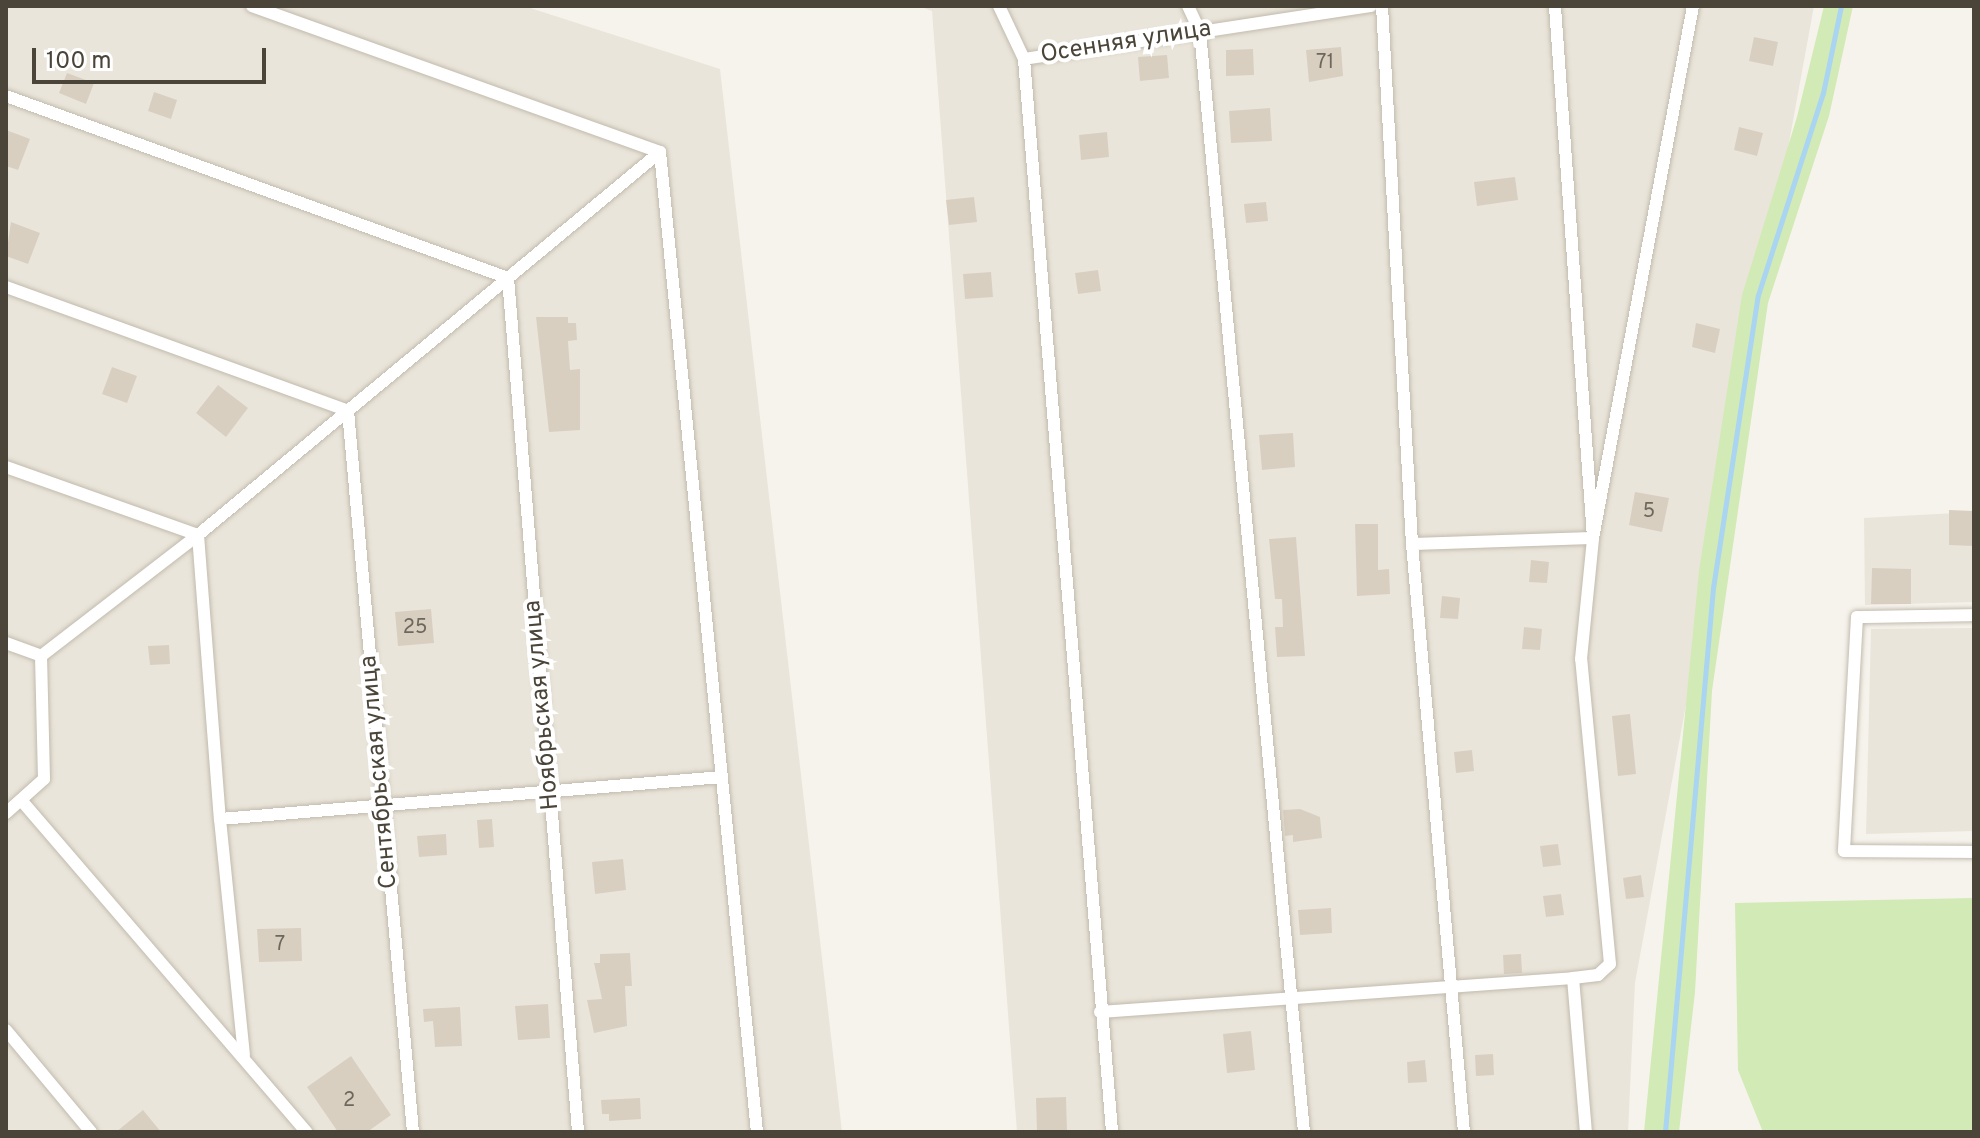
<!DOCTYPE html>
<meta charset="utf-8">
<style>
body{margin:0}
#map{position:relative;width:1980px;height:1138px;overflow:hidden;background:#f6f3ec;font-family:Overpass,sans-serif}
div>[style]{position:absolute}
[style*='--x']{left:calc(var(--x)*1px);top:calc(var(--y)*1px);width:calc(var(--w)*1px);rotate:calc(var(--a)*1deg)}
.residential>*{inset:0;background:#eae5da}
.green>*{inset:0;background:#d2eab5}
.stream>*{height:5px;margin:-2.5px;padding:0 2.5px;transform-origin:2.5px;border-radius:2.5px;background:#a9d4f2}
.building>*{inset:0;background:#d8cfc1}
.roads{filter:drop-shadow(0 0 2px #c2bbae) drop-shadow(0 0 2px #c2bbae)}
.minor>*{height:12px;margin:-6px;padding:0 6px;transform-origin:6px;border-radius:6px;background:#fff}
span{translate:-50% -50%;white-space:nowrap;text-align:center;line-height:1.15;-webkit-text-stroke:8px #fff;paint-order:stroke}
.number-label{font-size:20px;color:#6e675b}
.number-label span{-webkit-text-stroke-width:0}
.street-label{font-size:24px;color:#4b4439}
.frame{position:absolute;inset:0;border:8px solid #4b4439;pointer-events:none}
.scale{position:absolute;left:32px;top:48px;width:234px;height:36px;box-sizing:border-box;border:4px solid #4b4439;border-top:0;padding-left:10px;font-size:24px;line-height:28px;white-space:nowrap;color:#4b4439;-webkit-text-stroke:6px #fff;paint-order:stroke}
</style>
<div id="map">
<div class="residential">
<div style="clip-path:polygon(6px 6px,524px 6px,720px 69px,842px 1132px,6px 1132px)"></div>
<div style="clip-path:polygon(919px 6px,1814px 6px,1635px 983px,1628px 1132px,1017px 1132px,932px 11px)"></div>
<div style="clip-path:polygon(1974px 512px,1974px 602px,1865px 605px,1864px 518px)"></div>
<div style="clip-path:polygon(1974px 628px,1974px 831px,1866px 834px,1871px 629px)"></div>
</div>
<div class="green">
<div style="clip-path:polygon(1824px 6px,1853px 6px,1829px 116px,1768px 303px,1712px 691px,1695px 992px,1679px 1132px,1644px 1132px,1699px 571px,1742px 295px,1797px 117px)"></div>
<div style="clip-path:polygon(1974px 898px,1974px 1132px,1763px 1132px,1738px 1070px,1735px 903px)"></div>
</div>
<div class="stream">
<div style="--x:1665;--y:1132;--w:546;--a:-84.96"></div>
<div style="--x:1713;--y:588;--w:296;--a:-81.3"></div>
<div style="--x:1758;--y:295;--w:212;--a:-72.2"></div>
<div style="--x:1823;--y:93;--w:89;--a:-78.3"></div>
</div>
<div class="building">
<div style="clip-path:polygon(1754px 37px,1778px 42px,1773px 66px,1749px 61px)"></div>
<div style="clip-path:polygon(1341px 47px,1343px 76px,1309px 82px,1306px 50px)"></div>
<div style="clip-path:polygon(1253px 49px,1254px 75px,1226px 76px,1226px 50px)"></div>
<div style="clip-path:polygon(1167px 55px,1169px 78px,1140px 81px,1138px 57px)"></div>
<div style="clip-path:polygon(67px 73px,94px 83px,86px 104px,59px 93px)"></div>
<div style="clip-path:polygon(154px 92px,177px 100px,171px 119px,148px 111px)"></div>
<div style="clip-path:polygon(1270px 108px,1272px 141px,1231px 143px,1229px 111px)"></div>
<div style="clip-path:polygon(1739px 127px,1763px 133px,1757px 156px,1734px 150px)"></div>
<div style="clip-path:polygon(6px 130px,30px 139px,18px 170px,6px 166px)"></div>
<div style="clip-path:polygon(1107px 132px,1109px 157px,1081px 160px,1079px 135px)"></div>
<div style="clip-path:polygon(1515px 177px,1518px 200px,1477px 206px,1474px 182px)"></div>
<div style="clip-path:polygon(974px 197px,977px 222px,949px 225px,946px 200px)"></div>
<div style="clip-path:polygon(1266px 202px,1268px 221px,1246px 223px,1244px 204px)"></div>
<div style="clip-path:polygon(11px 222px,40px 233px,28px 264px,6px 256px)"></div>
<div style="clip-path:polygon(1098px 270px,1101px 291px,1078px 294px,1075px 273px)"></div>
<div style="clip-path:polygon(991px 272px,993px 297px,965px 299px,963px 274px)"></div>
<div style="clip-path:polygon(536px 317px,568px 317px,568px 323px,576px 323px,577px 340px,568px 341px,570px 370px,580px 369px,580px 430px,549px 432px)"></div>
<div style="clip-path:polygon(1696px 323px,1720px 329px,1715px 353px,1692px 347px)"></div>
<div style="clip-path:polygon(112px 367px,137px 376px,127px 403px,102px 394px)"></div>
<div style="clip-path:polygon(218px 385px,248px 408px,226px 437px,196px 413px)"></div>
<div style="clip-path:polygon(1293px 433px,1295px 467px,1262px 470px,1259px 435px)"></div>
<div style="clip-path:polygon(1635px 492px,1669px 498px,1662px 532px,1629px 525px)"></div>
<div style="clip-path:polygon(1949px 510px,1974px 511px,1974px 546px,1949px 545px)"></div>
<div style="clip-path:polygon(1355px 524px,1378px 524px,1378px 570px,1389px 569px,1390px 594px,1357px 596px)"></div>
<div style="clip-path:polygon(1296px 537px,1305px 656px,1277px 657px,1275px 627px,1283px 627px,1282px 599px,1275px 599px,1269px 539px)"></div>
<div style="clip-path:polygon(1531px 560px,1549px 562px,1547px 583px,1529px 582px)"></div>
<div style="clip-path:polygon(1872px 568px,1911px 569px,1911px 604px,1871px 604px)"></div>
<div style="clip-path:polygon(1442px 596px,1460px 598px,1458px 619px,1440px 618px)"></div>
<div style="clip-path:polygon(431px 609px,434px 643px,398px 646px,395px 612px)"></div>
<div style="clip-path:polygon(1524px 627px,1542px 629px,1540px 650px,1522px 649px)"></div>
<div style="clip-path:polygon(169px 645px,170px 664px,150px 665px,148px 646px)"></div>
<div style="clip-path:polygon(1630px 714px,1636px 774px,1618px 776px,1612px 716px)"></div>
<div style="clip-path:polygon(1472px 750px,1474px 771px,1456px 773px,1454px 752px)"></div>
<div style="clip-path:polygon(1300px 809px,1320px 817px,1322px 838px,1293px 842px,1293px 835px,1285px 836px,1283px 810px)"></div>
<div style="clip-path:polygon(492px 819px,494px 847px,479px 848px,477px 820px)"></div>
<div style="clip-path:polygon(446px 834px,447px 855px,419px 857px,417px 836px)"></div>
<div style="clip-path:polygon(1558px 844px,1561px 865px,1543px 867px,1540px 846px)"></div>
<div style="clip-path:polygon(623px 859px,626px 890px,595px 894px,592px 862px)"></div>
<div style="clip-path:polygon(1641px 875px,1644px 897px,1626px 899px,1623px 878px)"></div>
<div style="clip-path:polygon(1561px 894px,1564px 915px,1546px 917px,1543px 896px)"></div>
<div style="clip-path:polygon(1331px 908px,1332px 933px,1300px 935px,1298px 910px)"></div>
<div style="clip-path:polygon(301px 928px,302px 961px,259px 962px,257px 929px)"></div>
<div style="clip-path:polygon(630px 953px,632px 986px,625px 986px,627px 1026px,594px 1033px,587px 1000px,602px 999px,594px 963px,600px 963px,600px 954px)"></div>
<div style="clip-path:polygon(1521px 954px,1522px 973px,1504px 974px,1503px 955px)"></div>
<div style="clip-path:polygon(548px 1004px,550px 1038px,518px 1040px,515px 1006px)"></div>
<div style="clip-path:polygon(460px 1007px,462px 1046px,435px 1047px,433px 1021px,424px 1022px,423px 1009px)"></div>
<div style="clip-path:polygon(1251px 1031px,1255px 1070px,1227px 1073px,1223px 1034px)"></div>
<div style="clip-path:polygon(1493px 1054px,1494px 1075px,1476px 1076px,1475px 1055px)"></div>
<div style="clip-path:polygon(351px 1056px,391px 1115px,367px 1132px,338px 1132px,307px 1087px)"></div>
<div style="clip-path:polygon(1425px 1060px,1427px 1082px,1408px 1083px,1407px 1062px)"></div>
<div style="clip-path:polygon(1066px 1097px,1067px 1132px,1037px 1132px,1036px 1098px)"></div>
<div style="clip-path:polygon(640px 1098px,641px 1119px,609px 1121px,609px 1114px,602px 1114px,601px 1100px)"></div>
<div style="clip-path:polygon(143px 1110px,161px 1132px,116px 1132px)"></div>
</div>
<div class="roads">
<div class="minor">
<div style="--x:252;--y:6;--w:433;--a:19.7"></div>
<div style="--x:999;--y:6;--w:59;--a:64.7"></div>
<div style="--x:1024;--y:59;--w:1077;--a:85.31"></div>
<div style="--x:1188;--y:6;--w:29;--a:65"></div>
<div style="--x:1200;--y:32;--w:1105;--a:84.6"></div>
<div style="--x:1382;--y:6;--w:539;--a:86.81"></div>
<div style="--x:1412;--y:544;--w:590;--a:84.95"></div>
<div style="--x:1024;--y:59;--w:351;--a:-8.7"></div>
<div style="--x:6;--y:96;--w:534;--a:19.93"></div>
<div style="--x:508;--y:278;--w:857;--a:85.31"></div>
<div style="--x:6;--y:287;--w:364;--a:19.9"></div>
<div style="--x:348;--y:411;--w:724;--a:84.85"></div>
<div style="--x:6;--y:467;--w:204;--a:19.5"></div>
<div style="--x:198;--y:535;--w:285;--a:85.6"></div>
<div style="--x:220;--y:819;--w:504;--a:-4.78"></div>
<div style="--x:1412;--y:544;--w:181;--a:-1.9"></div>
<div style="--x:1593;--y:538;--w:541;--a:-79.35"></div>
<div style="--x:1974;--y:615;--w:117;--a:179"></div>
<div style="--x:1857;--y:617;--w:234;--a:93.2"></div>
<div style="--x:1844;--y:851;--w:130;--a:0.4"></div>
<div style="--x:6;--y:643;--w:37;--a:20"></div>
<div style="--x:41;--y:656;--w:123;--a:88.6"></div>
<div style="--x:44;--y:779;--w:51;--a:138.2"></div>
<div style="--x:41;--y:656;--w:198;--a:-37.6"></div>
<div style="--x:198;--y:535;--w:600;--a:-39.66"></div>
<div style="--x:660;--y:152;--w:985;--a:84.35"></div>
<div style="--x:21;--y:800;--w:438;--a:49.3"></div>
<div style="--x:220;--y:819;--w:237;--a:84.2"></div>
<div style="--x:1573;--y:978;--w:155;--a:85.2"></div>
<div style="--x:1100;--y:1012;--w:474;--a:-4.1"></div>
<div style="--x:1573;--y:978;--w:25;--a:-7"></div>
<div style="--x:1598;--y:975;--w:16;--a:-43"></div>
<div style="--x:1610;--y:964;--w:306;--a:-95.4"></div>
<div style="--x:1581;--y:659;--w:122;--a:-84.3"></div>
<div style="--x:1593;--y:538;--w:533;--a:-94.09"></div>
<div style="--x:6;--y:1030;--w:133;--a:50.2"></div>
</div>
</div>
<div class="number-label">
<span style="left:1325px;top:63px">71</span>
<span style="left:1649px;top:512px">5</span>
<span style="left:415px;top:628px">25</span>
<span style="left:280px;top:945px">7</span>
<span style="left:349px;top:1101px">2</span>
</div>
<div class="street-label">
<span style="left:1126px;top:43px;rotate:-9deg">Осенняя улица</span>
<span style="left:543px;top:705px;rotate:-95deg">Ноябрьская улица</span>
<span style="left:380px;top:772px;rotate:-95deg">Сентябрьская улица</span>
</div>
<div class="frame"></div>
<div class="scale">100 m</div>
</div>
